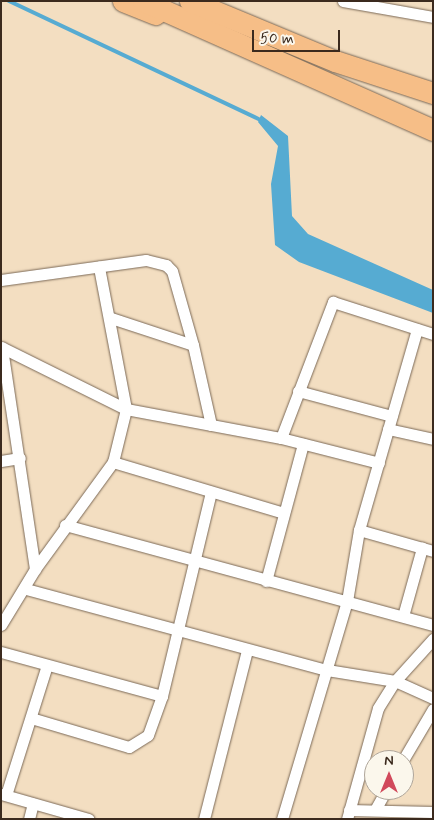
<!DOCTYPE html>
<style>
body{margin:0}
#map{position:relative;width:434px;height:820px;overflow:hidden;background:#f3dec1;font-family:Mynerve,sans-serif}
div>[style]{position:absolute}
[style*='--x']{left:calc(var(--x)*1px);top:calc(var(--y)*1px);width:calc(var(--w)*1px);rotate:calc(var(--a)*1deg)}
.water>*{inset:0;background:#56abd2}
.stream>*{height:4px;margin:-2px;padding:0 2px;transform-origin:2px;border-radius:2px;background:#56abd2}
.roads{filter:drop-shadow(0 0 1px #7b6957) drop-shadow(0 0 1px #7b6957)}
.street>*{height:11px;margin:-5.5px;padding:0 5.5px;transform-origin:5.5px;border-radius:5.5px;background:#fff}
.highway>*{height:21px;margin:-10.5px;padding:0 10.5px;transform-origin:10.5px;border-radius:10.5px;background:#f6be87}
span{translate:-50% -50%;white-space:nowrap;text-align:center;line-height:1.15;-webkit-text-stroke:5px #fbf7ec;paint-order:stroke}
.frame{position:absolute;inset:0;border:2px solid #3b2a1e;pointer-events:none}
.north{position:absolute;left:364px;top:750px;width:50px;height:50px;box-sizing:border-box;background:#fbf7ec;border:1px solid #aea59a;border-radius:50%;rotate:0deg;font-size:14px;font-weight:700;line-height:20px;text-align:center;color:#3b2a1e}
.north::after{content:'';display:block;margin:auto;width:18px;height:22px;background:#d1495b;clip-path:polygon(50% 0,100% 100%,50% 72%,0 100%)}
.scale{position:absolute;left:252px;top:30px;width:88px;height:22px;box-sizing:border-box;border:2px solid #3b2a1e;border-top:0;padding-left:6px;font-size:15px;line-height:18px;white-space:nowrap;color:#3b2a1e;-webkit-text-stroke:4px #fbf7ec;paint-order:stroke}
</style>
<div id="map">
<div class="water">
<div style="clip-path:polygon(261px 115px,288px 136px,292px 216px,308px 234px,433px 290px,433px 313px,299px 262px,275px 245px,271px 184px,278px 146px,258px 122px)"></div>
</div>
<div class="stream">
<div style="--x:9;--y:1;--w:276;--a:25.3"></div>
</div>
<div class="roads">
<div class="street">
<div style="--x:343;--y:1;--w:91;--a:10.1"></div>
<div style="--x:1;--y:280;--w:146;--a:-7.9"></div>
<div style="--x:146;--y:260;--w:21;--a:14"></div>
<div style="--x:166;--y:265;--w:8;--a:45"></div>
<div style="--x:172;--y:271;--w:77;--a:74.2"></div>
<div style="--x:193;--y:345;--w:82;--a:77.3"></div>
<div style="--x:111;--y:318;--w:86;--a:18.2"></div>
<div style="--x:1;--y:347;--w:140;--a:26.4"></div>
<div style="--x:126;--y:409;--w:158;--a:10.6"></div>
<div style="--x:281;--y:438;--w:101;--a:14.3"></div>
<div style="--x:298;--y:391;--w:97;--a:14.9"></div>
<div style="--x:388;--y:429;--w:46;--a:12.5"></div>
<div style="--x:281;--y:438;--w:146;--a:-69.1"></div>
<div style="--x:333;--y:302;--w:105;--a:17.7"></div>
<div style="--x:1;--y:461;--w:19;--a:-9"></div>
<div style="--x:113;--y:462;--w:178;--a:16.6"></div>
<div style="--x:65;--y:525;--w:381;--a:15.2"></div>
<div style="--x:359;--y:530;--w:77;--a:15.8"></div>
<div style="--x:35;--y:569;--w:132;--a:-53.9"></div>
<div style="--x:113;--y:462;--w:55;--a:-76.2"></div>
<div style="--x:126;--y:409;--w:145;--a:-100.8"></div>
<div style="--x:266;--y:581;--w:142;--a:-74.9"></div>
<div style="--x:26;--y:589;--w:312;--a:15.1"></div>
<div style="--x:327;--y:670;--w:69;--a:9.2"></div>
<div style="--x:395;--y:681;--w:42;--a:24.1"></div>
<div style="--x:403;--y:616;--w:71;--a:-74.4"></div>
<div style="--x:1;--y:625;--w:66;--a:-58.7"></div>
<div style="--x:35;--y:569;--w:224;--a:-98.5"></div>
<div style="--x:1;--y:652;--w:167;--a:15.3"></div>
<div style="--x:31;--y:718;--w:102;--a:16.5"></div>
<div style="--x:129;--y:747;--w:22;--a:-32"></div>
<div style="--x:148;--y:735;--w:41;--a:-70.3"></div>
<div style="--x:162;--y:696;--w:210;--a:-76.5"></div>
<div style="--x:403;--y:760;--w:59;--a:-59.5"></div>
<div style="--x:1;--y:794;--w:91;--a:15.9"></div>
<div style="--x:6;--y:795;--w:136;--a:-72.5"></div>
<div style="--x:349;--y:810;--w:84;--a:1.4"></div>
<div style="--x:375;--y:810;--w:23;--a:-61"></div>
<div style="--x:29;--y:819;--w:16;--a:-76"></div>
<div style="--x:204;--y:819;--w:174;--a:-75.7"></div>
<div style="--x:282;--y:819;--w:227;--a:-73.4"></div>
<div style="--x:347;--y:601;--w:72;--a:-80.4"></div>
<div style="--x:359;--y:530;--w:209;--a:-73.9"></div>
<div style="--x:347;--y:819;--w:115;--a:-74.4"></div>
<div style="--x:378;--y:708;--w:32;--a:-58"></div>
<div style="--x:395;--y:681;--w:57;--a:-47.9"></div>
</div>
<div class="highway">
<div style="--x:123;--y:1;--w:35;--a:22"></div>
<div style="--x:143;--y:1;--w:317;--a:24"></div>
<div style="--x:190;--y:1;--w:157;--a:22.5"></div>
<div style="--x:335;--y:61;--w:103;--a:18.1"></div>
</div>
</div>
<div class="frame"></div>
<div class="north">N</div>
<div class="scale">50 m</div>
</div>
